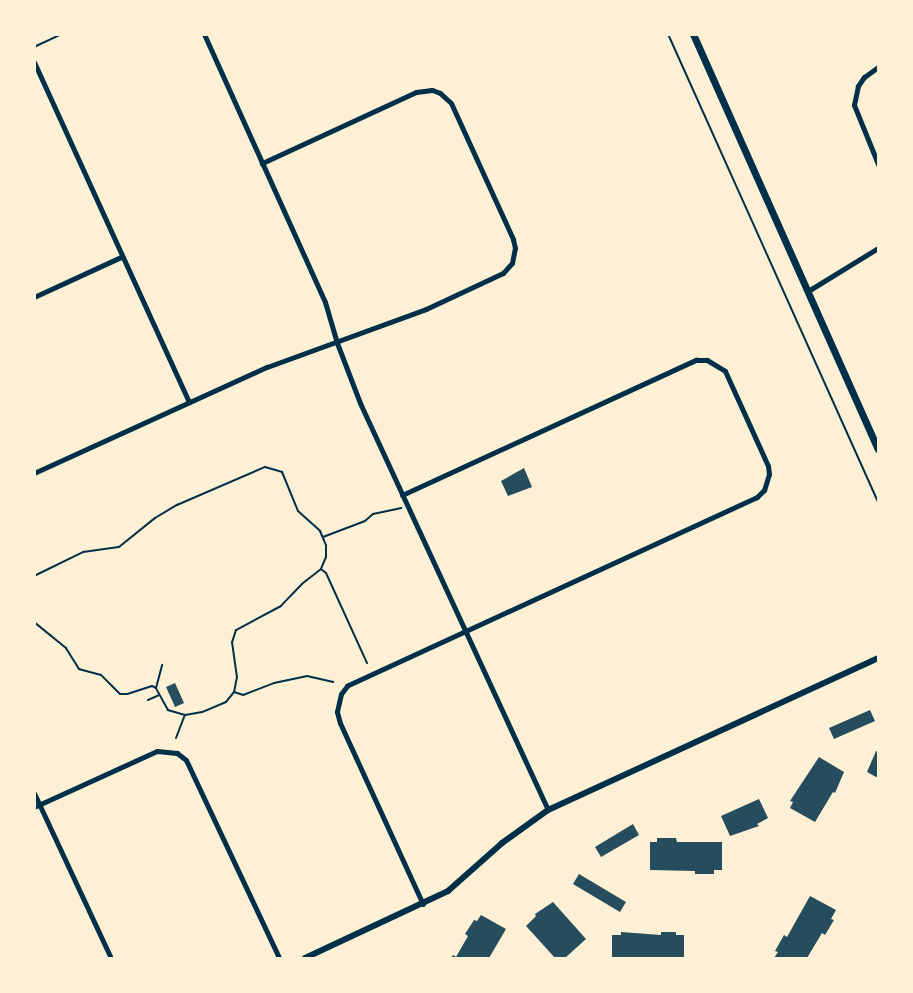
<!DOCTYPE html>
<style>
body{margin:0}
#map{position:relative;width:913px;height:993px;overflow:hidden;background:#fdf0d5;font-family:"Alegreya Sans",sans-serif}
div>[style]{position:absolute}
[style*='--x']{left:calc(var(--x)*1px);top:calc(var(--y)*1px);width:calc(var(--w)*1px);rotate:calc(var(--a)*1deg)}
.building>*{inset:0;background:#264d5e}
.path>*{height:2px;margin:-1px;padding:0 1px;transform-origin:1px;border-radius:1px;background:#003049}
.minor>*{height:5px;margin:-2.5px;padding:0 2.5px;transform-origin:2.5px;border-radius:2.5px;background:#003049}
.tertiary>*{height:6px;margin:-3px;padding:0 3px;transform-origin:3px;border-radius:3px;background:#003049}
.secondary>*{height:7px;margin:-3.5px;padding:0 3.5px;transform-origin:3.5px;border-radius:3.5px;background:#003049}
span{translate:-50% -50%;white-space:nowrap;text-align:center;line-height:1.15;-webkit-text-stroke:5px #fdf0d5;paint-order:stroke}
.frame{position:absolute;inset:0;border:36px solid #fdf0d5;pointer-events:none}
</style>
<div id="map">
<div class="building">
<div style="clip-path:polygon(524px 468px,532px 487px,508px 496px,501px 481px)"></div>
<div style="clip-path:polygon(175px 683px,184px 703px,175px 707px,166px 687px)"></div>
<div style="clip-path:polygon(870px 710px,875px 721px,834px 739px,829px 728px)"></div>
<div style="clip-path:polygon(876px 751px,878px 752px,878px 778px,867px 772px)"></div>
<div style="clip-path:polygon(819px 757px,844px 772px,835px 793px,833px 792px,815px 822px,790px 808px,793px 802px,790px 801px)"></div>
<div style="clip-path:polygon(759px 799px,768px 818px,757px 824px,759px 826px,730px 836px,721px 816px)"></div>
<div style="clip-path:polygon(633px 824px,639px 835px,601px 857px,595px 847px)"></div>
<div style="clip-path:polygon(657px 838px,676px 838px,677px 842px,722px 842px,722px 870px,714px 870px,714px 874px,695px 874px,695px 871px,650px 870px,650px 842px,657px 842px)"></div>
<div style="clip-path:polygon(579px 874px,626px 902px,620px 912px,573px 884px)"></div>
<div style="clip-path:polygon(810px 896px,836px 910px,831px 919px,834px 920px,825px 935px,822px 933px,807px 958px,774px 958px,778px 952px,775px 951px,784px 935px,787px 937px)"></div>
<div style="clip-path:polygon(553px 902px,586px 939px,565px 958px,555px 958px,526px 926px,536px 916px,535px 914px)"></div>
<div style="clip-path:polygon(481px 915px,506px 929px,489px 958px,451px 958px,453px 955px,456px 957px,468px 936px,465px 934px,474px 920px,477px 921px)"></div>
<div style="clip-path:polygon(621px 932px,661px 935px,661px 932px,676px 932px,676px 935px,684px 935px,684px 958px,612px 958px,612px 935px,621px 935px)"></div>
</div>
<div class="path">
<div style="--x:668;--y:34;--w:513;--a:65.83"></div>
<div style="--x:34;--y:47;--w:31;--a:-25"></div>
<div style="--x:323;--y:537;--w:45;--a:-20.9"></div>
<div style="--x:365;--y:521;--w:11;--a:-41"></div>
<div style="--x:373;--y:514;--w:29;--a:-12"></div>
<div style="--x:321;--y:569;--w:6;--a:39"></div>
<div style="--x:326;--y:573;--w:99;--a:65.5"></div>
<div style="--x:34;--y:576;--w:55;--a:-26.1"></div>
<div style="--x:83;--y:552;--w:36;--a:-8"></div>
<div style="--x:119;--y:547;--w:46;--a:-38.9"></div>
<div style="--x:155;--y:518;--w:26;--a:-31"></div>
<div style="--x:177;--y:505;--w:96;--a:-23.4"></div>
<div style="--x:265;--y:467;--w:18;--a:16"></div>
<div style="--x:282;--y:472;--w:42;--a:67.7"></div>
<div style="--x:298;--y:511;--w:30;--a:42"></div>
<div style="--x:320;--y:531;--w:15;--a:67"></div>
<div style="--x:326;--y:545;--w:12;--a:90"></div>
<div style="--x:326;--y:557;--w:13;--a:113"></div>
<div style="--x:321;--y:569;--w:24;--a:142"></div>
<div style="--x:302;--y:584;--w:30;--a:134"></div>
<div style="--x:281;--y:606;--w:51;--a:151.9"></div>
<div style="--x:236;--y:630;--w:13;--a:108"></div>
<div style="--x:232;--y:642;--w:35;--a:82"></div>
<div style="--x:237;--y:677;--w:15;--a:101"></div>
<div style="--x:234;--y:692;--w:13;--a:129"></div>
<div style="--x:226;--y:702;--w:26;--a:157"></div>
<div style="--x:202;--y:712;--w:17;--a:170"></div>
<div style="--x:185;--y:715;--w:18;--a:-164"></div>
<div style="--x:168;--y:710;--w:25;--a:-119"></div>
<div style="--x:156;--y:688;--w:4;--a:-153"></div>
<div style="--x:152;--y:686;--w:26;--a:162"></div>
<div style="--x:127;--y:694;--w:7;--a:180"></div>
<div style="--x:120;--y:694;--w:27;--a:-135"></div>
<div style="--x:101;--y:675;--w:23;--a:-165"></div>
<div style="--x:79;--y:669;--w:25;--a:-122"></div>
<div style="--x:66;--y:648;--w:41;--a:-140.9"></div>
<div style="--x:156;--y:688;--w:24;--a:-75"></div>
<div style="--x:234;--y:692;--w:9;--a:18"></div>
<div style="--x:243;--y:695;--w:33;--a:-21"></div>
<div style="--x:274;--y:683;--w:34;--a:-12"></div>
<div style="--x:307;--y:676;--w:27;--a:13"></div>
<div style="--x:148;--y:700;--w:12;--a:-24"></div>
<div style="--x:176;--y:738;--w:25;--a:-69"></div>
</div>
<div class="minor">
<div style="--x:204;--y:34;--w:294;--a:65.7"></div>
<div style="--x:325;--y:302;--w:43;--a:73.7"></div>
<div style="--x:337;--y:343;--w:64;--a:69"></div>
<div style="--x:360;--y:403;--w:448;--a:65.2"></div>
<div style="--x:34;--y:62;--w:374;--a:65.5"></div>
<div style="--x:878;--y:67;--w:17;--a:144"></div>
<div style="--x:864;--y:77;--w:11;--a:124"></div>
<div style="--x:858;--y:86;--w:19;--a:102"></div>
<div style="--x:854;--y:105;--w:64;--a:67.9"></div>
<div style="--x:808;--y:291;--w:82;--a:-31.6"></div>
<div style="--x:34;--y:297;--w:96;--a:-24.7"></div>
<div style="--x:34;--y:473;--w:256;--a:-24.5"></div>
<div style="--x:267;--y:367;--w:169;--a:-20"></div>
<div style="--x:426;--y:309;--w:85;--a:-25.1"></div>
<div style="--x:503;--y:273;--w:13;--a:-48"></div>
<div style="--x:512;--y:263;--w:15;--a:-79"></div>
<div style="--x:515;--y:248;--w:9;--a:-103"></div>
<div style="--x:513;--y:239;--w:149;--a:-114.5"></div>
<div style="--x:451;--y:103;--w:15;--a:-138"></div>
<div style="--x:440;--y:93;--w:9;--a:-159"></div>
<div style="--x:432;--y:90;--w:16;--a:173"></div>
<div style="--x:416;--y:92;--w:170;--a:155.2"></div>
<div style="--x:402;--y:495;--w:324;--a:-24.7"></div>
<div style="--x:696;--y:360;--w:11;--a:0"></div>
<div style="--x:707;--y:360;--w:21;--a:31"></div>
<div style="--x:725;--y:371;--w:104;--a:65.6"></div>
<div style="--x:768;--y:466;--w:8;--a:83"></div>
<div style="--x:769;--y:474;--w:17;--a:107"></div>
<div style="--x:764;--y:490;--w:10;--a:135"></div>
<div style="--x:757;--y:497;--w:451;--a:155.3"></div>
<div style="--x:347;--y:686;--w:10;--a:127"></div>
<div style="--x:341;--y:694;--w:18;--a:103"></div>
<div style="--x:337;--y:712;--w:11;--a:75"></div>
<div style="--x:340;--y:723;--w:199;--a:65.4"></div>
<div style="--x:34;--y:793;--w:182;--a:65"></div>
<div style="--x:34;--y:807;--w:135;--a:-24.5"></div>
<div style="--x:157;--y:751;--w:20;--a:6"></div>
<div style="--x:177;--y:753;--w:11;--a:38"></div>
<div style="--x:186;--y:760;--w:219;--a:64.8"></div>
</div>
<div class="tertiary">
<div style="--x:305;--y:958;--w:158;--a:-25.1"></div>
<div style="--x:448;--y:891;--w:72;--a:-41.6"></div>
<div style="--x:502;--y:843;--w:57;--a:-35.7"></div>
<div style="--x:548;--y:810;--w:363;--a:-24.7"></div>
</div>
<div class="secondary">
<div style="--x:693;--y:34;--w:454;--a:66"></div>
</div>
<div class="frame"></div>
</div>
